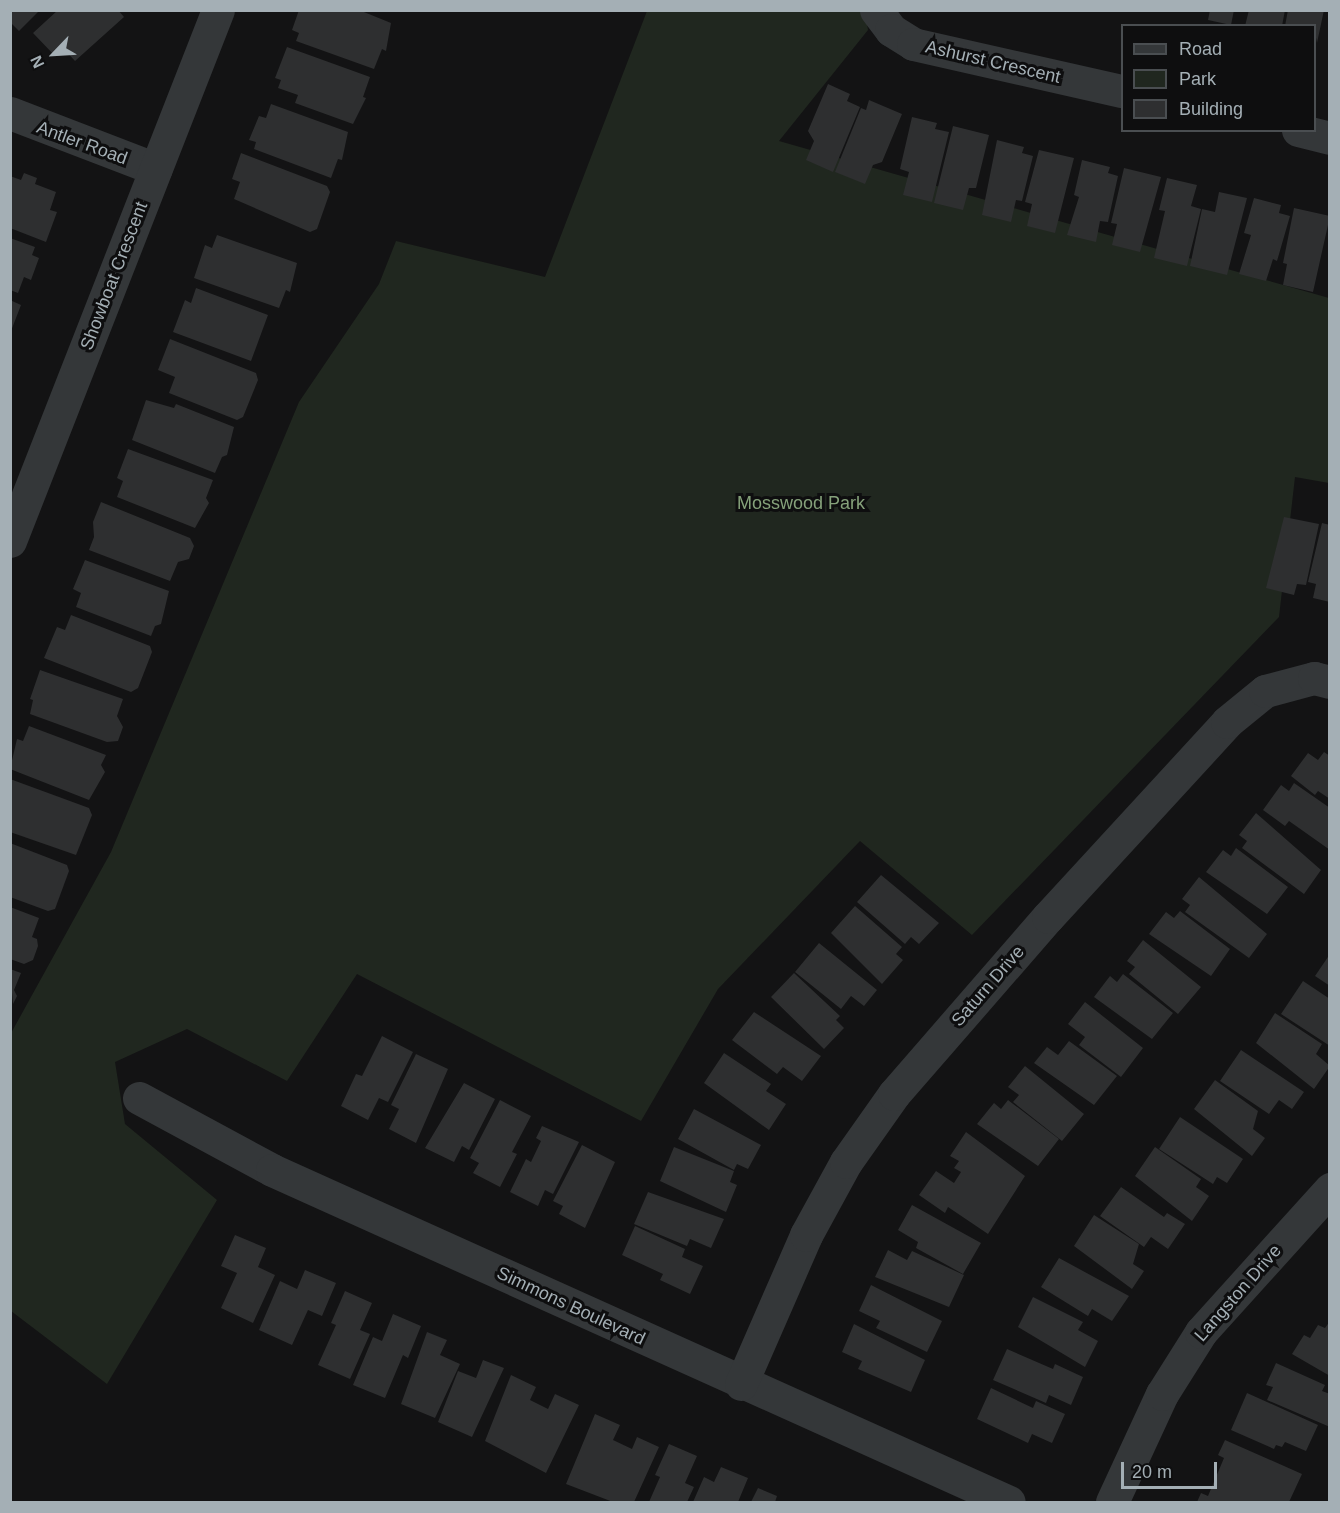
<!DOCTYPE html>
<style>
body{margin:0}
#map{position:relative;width:1340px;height:1513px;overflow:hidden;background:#131314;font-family:Arial,sans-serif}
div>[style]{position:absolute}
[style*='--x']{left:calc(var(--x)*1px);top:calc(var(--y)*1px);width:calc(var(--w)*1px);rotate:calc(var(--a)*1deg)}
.green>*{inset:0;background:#20271f}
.building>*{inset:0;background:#2e2f30}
.minor>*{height:33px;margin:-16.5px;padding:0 16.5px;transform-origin:16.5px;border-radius:16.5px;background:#343739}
span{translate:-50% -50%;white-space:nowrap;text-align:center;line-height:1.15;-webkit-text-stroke:6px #0e0e0f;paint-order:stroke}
.street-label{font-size:18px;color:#a4afb5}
.park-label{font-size:18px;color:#85a17a}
.frame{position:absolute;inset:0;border:12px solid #a4afb5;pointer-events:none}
.legend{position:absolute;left:1121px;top:24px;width:195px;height:108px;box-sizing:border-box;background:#0e0e0f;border:2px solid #4a4e51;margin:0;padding:8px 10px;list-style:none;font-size:18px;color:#a4afb5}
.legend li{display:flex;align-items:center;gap:12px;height:30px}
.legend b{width:30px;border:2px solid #4a4e51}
.north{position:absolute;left:24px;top:24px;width:60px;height:60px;-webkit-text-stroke:4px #0e0e0f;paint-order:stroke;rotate:245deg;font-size:16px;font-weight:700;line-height:24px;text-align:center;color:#a4afb5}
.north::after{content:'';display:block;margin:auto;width:21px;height:27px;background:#a4afb5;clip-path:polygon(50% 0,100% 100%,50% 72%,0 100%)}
.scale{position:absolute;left:1121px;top:1462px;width:96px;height:27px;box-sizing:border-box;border:3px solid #a4afb5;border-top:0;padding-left:8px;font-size:18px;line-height:21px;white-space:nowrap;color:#a4afb5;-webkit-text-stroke:4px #0e0e0f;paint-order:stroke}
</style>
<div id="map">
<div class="green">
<div style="clip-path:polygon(647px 11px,865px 11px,868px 30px,779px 141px,1329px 298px,1329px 483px,1295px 477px,1279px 617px,972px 935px,860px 841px,718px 989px,641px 1121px,357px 974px,287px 1081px,187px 1029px,115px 1062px,125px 1124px,217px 1200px,107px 1384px,11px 1311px,10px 1035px,111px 852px,299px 402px,379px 284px,396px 241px,545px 277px)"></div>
</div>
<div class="building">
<div style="clip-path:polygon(10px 10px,40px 10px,19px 31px,10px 22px)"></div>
<div style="clip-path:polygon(58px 10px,118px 10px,124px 17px,75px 61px,64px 49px,55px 56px,33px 33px)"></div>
<div style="clip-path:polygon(299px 10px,359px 10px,391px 23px,386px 51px,382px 49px,374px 69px,296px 41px,299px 33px,292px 30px)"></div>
<div style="clip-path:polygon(1210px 10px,1234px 10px,1231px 25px,1208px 20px)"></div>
<div style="clip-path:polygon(1249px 10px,1285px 10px,1282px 26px,1245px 26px)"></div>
<div style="clip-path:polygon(1288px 10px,1324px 10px,1317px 43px,1314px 26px,1285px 26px)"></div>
<div style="clip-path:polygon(287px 47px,370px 77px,363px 97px,366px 98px,353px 124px,295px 103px,298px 95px,278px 88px,281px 80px,275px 78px)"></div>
<div style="clip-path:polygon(828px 84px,850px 94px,847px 101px,860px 107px,833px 172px,806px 160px,814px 141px,808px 131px)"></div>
<div style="clip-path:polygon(869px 100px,902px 114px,882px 162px,873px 165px,865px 184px,835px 172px,861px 108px,866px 110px)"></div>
<div style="clip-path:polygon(271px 104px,348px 132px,342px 160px,338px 159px,331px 178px,254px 149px,256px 142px,249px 140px,259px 116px,266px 118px)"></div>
<div style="clip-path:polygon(912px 117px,937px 123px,935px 129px,949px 132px,932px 202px,903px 195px,909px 172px,900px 169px)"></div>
<div style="clip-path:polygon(953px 126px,989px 135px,976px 188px,969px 188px,963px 210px,934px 203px)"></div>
<div style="clip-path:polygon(997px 140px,1024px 147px,1022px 153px,1033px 156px,1022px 201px,1016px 200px,1011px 222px,982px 215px)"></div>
<div style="clip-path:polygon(1039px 150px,1074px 158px,1055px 233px,1027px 226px,1032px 204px,1025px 202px)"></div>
<div style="clip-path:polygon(241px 153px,327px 186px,330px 192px,317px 229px,310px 232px,234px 199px,240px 182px,232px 179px)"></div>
<div style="clip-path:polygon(1082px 160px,1110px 167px,1108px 173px,1118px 176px,1108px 222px,1100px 221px,1096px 242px,1067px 235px,1079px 197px,1074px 195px)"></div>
<div style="clip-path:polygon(1124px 168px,1161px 177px,1140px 252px,1112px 245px,1117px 224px,1111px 223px)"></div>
<div style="clip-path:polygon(24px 173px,37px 178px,35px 184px,56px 192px,50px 210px,57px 212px,46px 242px,10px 228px,10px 176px,21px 180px)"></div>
<div style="clip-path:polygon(1167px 178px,1197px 185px,1191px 206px,1201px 209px,1187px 266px,1154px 258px,1165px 211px,1159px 210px)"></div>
<div style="clip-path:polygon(1219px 192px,1247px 198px,1227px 275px,1190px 266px,1202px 209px,1215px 212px)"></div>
<div style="clip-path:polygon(1254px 198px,1281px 205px,1279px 213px,1290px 216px,1277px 261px,1273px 259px,1266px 281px,1239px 274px,1251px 235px,1244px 233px)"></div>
<div style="clip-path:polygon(1294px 208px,1330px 216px,1313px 292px,1283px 285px,1287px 264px,1283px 263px)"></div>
<div style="clip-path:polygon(217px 235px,297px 263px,290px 292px,286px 290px,279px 308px,194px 278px,205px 245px,212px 248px)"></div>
<div style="clip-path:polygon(10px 238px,35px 247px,32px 255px,39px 258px,31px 280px,24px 277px,18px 293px,10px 290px)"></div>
<div style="clip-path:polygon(196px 288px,268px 315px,251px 361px,173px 332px,185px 300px,191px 303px)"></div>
<div style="clip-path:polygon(10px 300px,21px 305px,11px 331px,10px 331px)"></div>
<div style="clip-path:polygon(170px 339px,256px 373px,258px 380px,243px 417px,237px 420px,169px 393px,175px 377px,158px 370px)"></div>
<div style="clip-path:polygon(146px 400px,174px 408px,176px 404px,234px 427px,227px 455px,222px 457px,215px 473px,132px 440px)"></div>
<div style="clip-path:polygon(128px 449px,213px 480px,206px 498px,209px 503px,195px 528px,117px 497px,123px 481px,117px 478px)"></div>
<div style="clip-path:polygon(101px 502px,190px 538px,194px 546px,189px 559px,178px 562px,170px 581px,89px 550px,94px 537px,93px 522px)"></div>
<div style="clip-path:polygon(1284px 517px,1319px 524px,1306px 585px,1297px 584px,1294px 595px,1266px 588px)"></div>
<div style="clip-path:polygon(1322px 523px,1330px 525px,1330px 602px,1313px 598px,1316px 584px,1308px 582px)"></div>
<div style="clip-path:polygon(85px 560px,169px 591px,161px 624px,155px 626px,151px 636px,76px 607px,81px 593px,73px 589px)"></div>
<div style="clip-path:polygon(71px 615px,150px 646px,152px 652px,138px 688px,131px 692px,44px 658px,57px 627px,65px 630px)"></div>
<div style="clip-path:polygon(40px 670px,123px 699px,117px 716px,123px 727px,118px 741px,107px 742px,30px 714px,33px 700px,30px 699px)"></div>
<div style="clip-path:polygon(29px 726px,106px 755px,101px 765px,105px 772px,89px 800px,10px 769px,17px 739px,23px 741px)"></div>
<div style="clip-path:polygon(1324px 752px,1330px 756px,1330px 799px,1318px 791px,1315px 795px,1291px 776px,1308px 753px,1318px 760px)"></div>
<div style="clip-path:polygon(10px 779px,89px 808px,92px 815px,76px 855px,10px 832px)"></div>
<div style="clip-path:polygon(1294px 783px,1330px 808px,1330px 850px,1289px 821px,1285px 826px,1263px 810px,1281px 785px,1289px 791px)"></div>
<div style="clip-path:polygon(1256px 813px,1321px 870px,1304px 894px,1242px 848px,1247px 841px,1239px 835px)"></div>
<div style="clip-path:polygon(10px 843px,67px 865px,69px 871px,55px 909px,48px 911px,10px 897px)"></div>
<div style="clip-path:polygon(1236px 848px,1288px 887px,1267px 914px,1206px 872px,1223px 850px,1231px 856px)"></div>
<div style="clip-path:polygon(881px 875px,939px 923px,919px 944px,911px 937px,905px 944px,857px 902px)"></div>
<div style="clip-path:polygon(1199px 877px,1267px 934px,1249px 958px,1185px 912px,1190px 905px,1182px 899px)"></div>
<div style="clip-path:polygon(855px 906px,902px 947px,896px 954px,903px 960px,882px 984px,831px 933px)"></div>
<div style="clip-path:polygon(10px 907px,39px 918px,32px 937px,37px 939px,38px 946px,33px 960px,24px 964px,10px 959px)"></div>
<div style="clip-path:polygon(1180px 911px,1230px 949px,1211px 976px,1149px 934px,1166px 912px,1174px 918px)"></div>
<div style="clip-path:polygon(1143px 940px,1201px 987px,1178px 1014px,1129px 974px,1135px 967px,1127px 961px)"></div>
<div style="clip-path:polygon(819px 943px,877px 990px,864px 1006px,851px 996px,841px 1009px,795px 972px)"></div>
<div style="clip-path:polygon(1330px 954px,1330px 986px,1315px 976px)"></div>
<div style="clip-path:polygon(10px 969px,21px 973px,14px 990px,17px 996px,13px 1004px)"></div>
<div style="clip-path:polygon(794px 973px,840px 1016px,836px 1020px,844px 1028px,824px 1049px,771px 997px)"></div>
<div style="clip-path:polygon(1123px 974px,1173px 1013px,1152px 1039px,1094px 997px,1110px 976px,1117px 982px)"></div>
<div style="clip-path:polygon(1303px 981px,1330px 999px,1330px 1046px,1281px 1014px)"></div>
<div style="clip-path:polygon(1085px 1002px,1143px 1048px,1121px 1077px,1079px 1045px,1085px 1037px,1068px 1024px)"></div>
<div style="clip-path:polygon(754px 1012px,821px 1056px,802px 1081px,783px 1067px,777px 1074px,732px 1040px)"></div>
<div style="clip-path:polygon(1275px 1013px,1322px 1044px,1316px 1054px,1330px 1066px,1314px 1089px,1256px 1043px)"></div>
<div style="clip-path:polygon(382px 1036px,413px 1052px,388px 1102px,379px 1098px,368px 1120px,341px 1106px,356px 1074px,362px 1076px)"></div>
<div style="clip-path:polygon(1069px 1041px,1117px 1076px,1094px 1105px,1034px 1063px,1047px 1047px,1058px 1055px)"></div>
<div style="clip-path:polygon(1241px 1050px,1304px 1092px,1292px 1109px,1279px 1100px,1269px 1114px,1220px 1081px)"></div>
<div style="clip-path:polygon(724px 1053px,771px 1084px,766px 1091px,786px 1104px,769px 1130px,704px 1083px)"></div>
<div style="clip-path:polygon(416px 1054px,448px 1069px,416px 1143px,389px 1129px,399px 1109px,391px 1105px)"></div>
<div style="clip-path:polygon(1025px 1066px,1084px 1114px,1062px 1141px,1013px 1102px,1019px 1095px,1008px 1087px)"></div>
<div style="clip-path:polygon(1215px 1080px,1258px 1111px,1253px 1129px,1265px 1138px,1252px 1156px,1194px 1109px)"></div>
<div style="clip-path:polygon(464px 1083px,495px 1099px,469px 1150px,462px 1146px,454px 1162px,425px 1148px)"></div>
<div style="clip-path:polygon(500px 1100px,531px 1116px,512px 1152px,517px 1154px,500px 1187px,473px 1173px,479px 1163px,470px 1158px)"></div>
<div style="clip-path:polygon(1008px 1100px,1059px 1139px,1038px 1166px,977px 1124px,994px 1103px,1001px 1109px)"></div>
<div style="clip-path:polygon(694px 1109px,761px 1145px,748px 1169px,737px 1164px,734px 1170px,678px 1139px)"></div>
<div style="clip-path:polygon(1180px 1117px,1243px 1159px,1227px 1183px,1217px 1177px,1213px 1184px,1159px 1149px)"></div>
<div style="clip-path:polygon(542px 1126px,579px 1142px,553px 1194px,545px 1190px,538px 1206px,510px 1192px,526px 1159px,531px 1162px,541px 1141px,536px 1138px)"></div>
<div style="clip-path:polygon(966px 1132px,1025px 1176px,988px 1234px,948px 1207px,945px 1213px,919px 1195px,936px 1171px,954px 1183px,961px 1172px,954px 1168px,959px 1161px,950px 1156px)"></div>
<div style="clip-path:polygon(582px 1145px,615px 1162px,585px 1228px,559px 1214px,563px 1206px,553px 1201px)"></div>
<div style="clip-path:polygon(674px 1147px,734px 1171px,730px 1182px,737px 1185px,726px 1212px,660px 1181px)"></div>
<div style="clip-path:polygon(1155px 1147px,1201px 1179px,1196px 1187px,1209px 1196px,1192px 1221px,1135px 1176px)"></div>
<div style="clip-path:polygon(1121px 1187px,1164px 1217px,1167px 1213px,1185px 1224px,1168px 1249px,1151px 1237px,1144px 1247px,1100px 1216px)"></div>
<div style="clip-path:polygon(648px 1192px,724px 1219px,711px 1248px,690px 1239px,687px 1246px,634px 1224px)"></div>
<div style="clip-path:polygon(912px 1205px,981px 1243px,963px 1274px,916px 1248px,918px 1242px,898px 1230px)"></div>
<div style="clip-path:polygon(1094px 1215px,1139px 1244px,1133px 1264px,1144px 1271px,1132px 1289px,1074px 1246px)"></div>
<div style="clip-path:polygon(635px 1226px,685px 1249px,682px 1257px,703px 1266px,690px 1294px,660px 1280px,663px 1274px,622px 1255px)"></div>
<div style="clip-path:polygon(235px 1235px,266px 1248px,258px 1267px,275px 1275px,253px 1323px,221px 1308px,237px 1273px,221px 1266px)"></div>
<div style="clip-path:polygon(888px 1250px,907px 1260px,912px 1251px,964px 1275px,949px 1307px,875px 1277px)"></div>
<div style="clip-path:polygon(1059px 1258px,1129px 1296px,1112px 1321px,1092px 1309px,1088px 1316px,1041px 1287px)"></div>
<div style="clip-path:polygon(305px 1270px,336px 1283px,322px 1316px,308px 1310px,292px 1345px,259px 1330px,280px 1281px,297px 1289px)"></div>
<div style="clip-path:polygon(871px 1285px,942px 1321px,927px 1352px,876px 1328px,880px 1321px,859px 1311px)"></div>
<div style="clip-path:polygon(345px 1291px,372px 1303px,360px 1330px,370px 1334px,350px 1379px,318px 1365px,336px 1325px,331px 1323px)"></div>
<div style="clip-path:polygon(1033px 1297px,1083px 1322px,1078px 1330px,1098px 1341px,1085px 1367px,1018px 1327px)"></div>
<div style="clip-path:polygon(393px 1314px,421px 1326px,408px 1358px,403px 1355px,385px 1398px,353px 1385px,373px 1337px,382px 1341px)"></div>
<div style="clip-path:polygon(1330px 1321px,1330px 1376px,1292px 1354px,1304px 1335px,1310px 1338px,1318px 1325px,1325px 1328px)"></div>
<div style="clip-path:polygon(854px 1324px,925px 1360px,911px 1392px,858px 1369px,862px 1361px,842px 1352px)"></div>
<div style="clip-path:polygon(427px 1332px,447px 1340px,440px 1355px,460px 1364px,435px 1418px,401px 1404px)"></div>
<div style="clip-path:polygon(1007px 1349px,1053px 1369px,1055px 1364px,1083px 1377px,1071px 1405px,1049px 1395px,1046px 1403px,993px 1380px)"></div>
<div style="clip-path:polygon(483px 1360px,504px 1368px,472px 1437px,438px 1422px,458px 1371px,476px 1378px)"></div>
<div style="clip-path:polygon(1276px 1363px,1325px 1385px,1322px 1391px,1330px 1394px,1330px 1427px,1267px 1400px,1273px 1387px,1266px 1385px)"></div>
<div style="clip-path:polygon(511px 1375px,536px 1387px,530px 1400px,548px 1409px,555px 1394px,579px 1405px,546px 1473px,485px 1441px)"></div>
<div style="clip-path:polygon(991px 1388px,1033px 1408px,1036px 1401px,1065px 1414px,1052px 1443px,1032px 1434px,1028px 1443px,977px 1419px)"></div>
<div style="clip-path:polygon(1247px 1393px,1318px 1425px,1306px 1451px,1285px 1442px,1282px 1447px,1276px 1445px,1274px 1449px,1231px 1430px)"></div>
<div style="clip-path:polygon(595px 1414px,620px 1425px,613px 1440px,632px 1449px,637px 1437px,659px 1447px,634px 1502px,613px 1502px,566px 1484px)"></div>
<div style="clip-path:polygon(1225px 1440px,1302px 1474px,1289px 1502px,1197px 1502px,1201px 1493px,1208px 1496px,1224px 1458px,1218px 1455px)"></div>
<div style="clip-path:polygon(669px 1444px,697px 1456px,685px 1483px,694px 1487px,687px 1502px,649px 1502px,660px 1477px,655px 1475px)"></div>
<div style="clip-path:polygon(721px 1467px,748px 1478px,738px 1502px,693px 1502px,704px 1477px,714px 1482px)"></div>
<div style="clip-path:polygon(758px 1488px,777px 1496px,775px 1502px,751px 1502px)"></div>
</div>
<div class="minor">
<div style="--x:876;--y:10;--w:25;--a:53"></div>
<div style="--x:891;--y:30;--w:26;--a:32"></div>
<div style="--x:913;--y:44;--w:214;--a:12.7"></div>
<div style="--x:10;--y:113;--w:156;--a:21"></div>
<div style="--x:1298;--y:130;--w:33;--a:14"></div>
<div style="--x:10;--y:541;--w:570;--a:-68.61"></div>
<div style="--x:139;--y:1098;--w:151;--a:28.4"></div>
<div style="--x:272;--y:1170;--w:808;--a:24.25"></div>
<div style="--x:741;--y:1384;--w:163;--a:-66.4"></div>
<div style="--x:806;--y:1235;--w:83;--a:-61.3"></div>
<div style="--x:846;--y:1162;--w:83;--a:-54.8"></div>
<div style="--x:894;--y:1094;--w:235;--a:-49"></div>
<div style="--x:1048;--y:917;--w:265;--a:-47.4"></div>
<div style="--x:1227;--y:722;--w:49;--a:-39.2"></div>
<div style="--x:1265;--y:691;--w:51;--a:-14.9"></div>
<div style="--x:1314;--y:678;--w:16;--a:14"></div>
<div style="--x:1112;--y:1502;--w:119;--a:-65.2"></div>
<div style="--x:1162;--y:1394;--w:73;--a:-57.8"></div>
<div style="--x:1201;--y:1332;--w:193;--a:-47.9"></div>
</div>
<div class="street-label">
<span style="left:993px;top:62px;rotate:13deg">Ashurst Crescent</span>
<span style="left:82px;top:143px;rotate:20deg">Antler Road</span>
<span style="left:114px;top:276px;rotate:-69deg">Showboat Crescent</span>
<span style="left:988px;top:986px;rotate:-49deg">Saturn Drive</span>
<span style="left:1238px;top:1293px;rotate:-49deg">Langston Drive</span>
<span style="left:571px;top:1306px;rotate:25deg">Simmons Boulevard</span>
</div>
<div class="park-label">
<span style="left:801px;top:503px">Mosswood Park</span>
</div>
<div class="frame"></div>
<ul class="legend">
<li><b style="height:8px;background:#343739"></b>Road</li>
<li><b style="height:16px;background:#20271f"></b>Park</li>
<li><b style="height:16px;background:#2e2f30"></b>Building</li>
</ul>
<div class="north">N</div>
<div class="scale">20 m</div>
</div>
